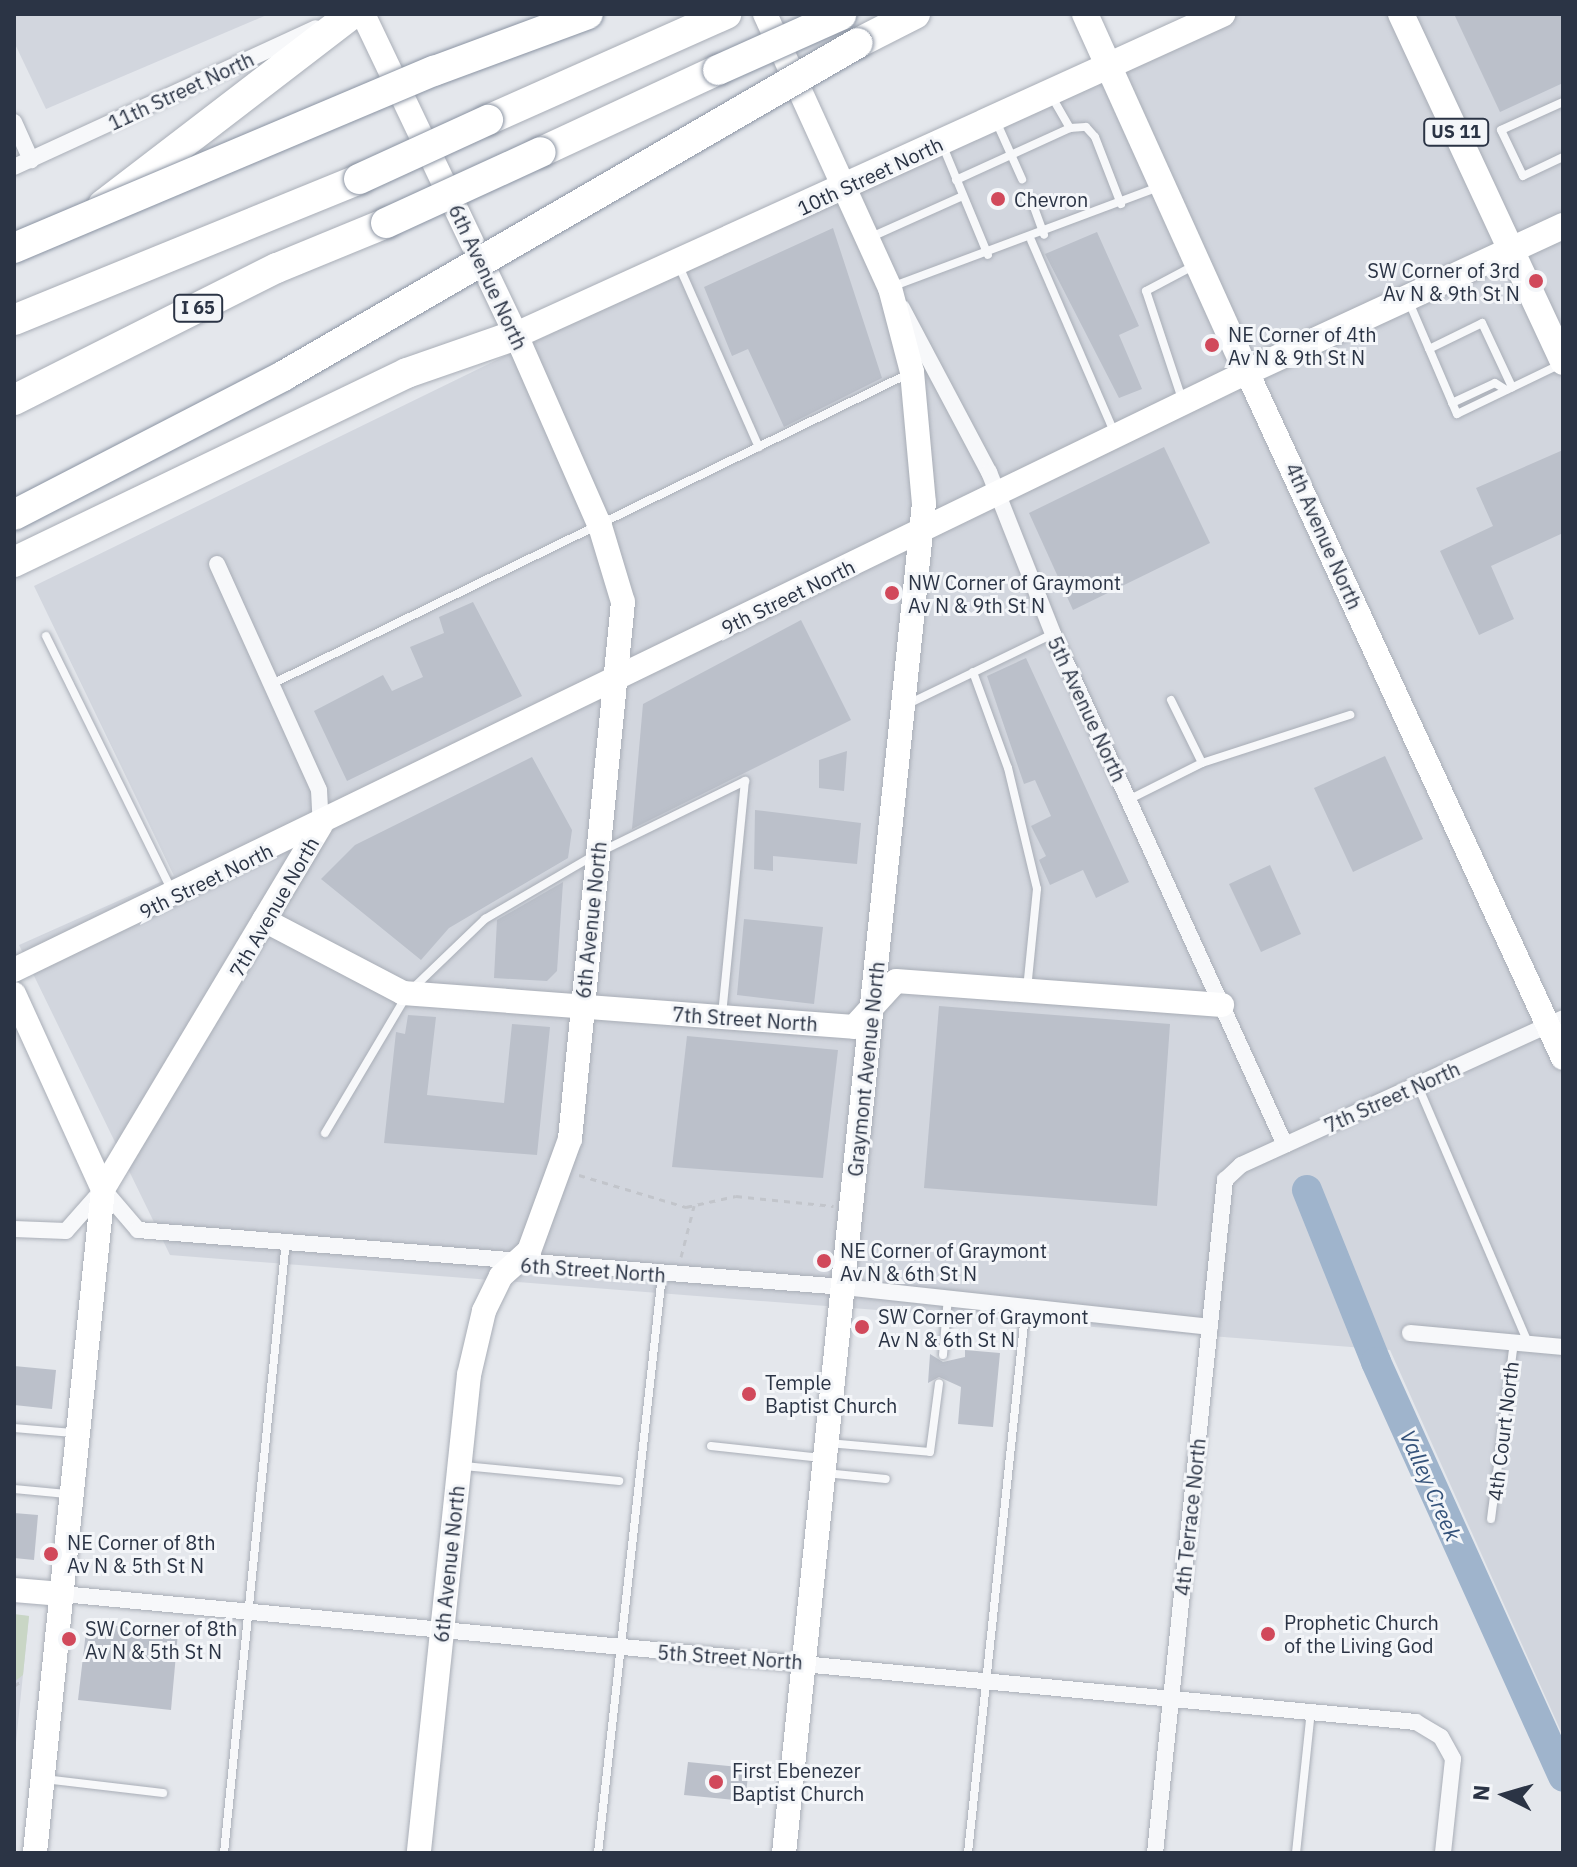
<!DOCTYPE html>
<style>
body{margin:0}
#map{position:relative;width:1577px;height:1867px;overflow:hidden;background:#e4e7ec;font-family:"IBM Plex Sans",sans-serif}
div>[style]{position:absolute}
[style*='--x']{left:calc(var(--x)*1px);top:calc(var(--y)*1px);width:calc(var(--w)*1px);rotate:calc(var(--a)*1deg)}
.built>*{inset:0;background:#d2d6de}
.green>*{inset:0;background:#c9d6c5}
.river>*{height:30px;margin:-15px;padding:0 15px;transform-origin:15px;border-radius:15px;background:#9fb4cc}
.building>*{inset:0;background:#bbc0ca}
.path>*{height:3px;margin-top:-1.5px;transform-origin:0;background:repeating-linear-gradient(90deg,#c2c5cb 0 6px,transparent 0 12px)}
.roads{filter:drop-shadow(0 0 2px #a9aeb7) drop-shadow(0 0 2px #a9aeb7)}
.lane>*{height:8px;margin:-4px;padding:0 4px;transform-origin:4px;border-radius:4px;background:#f7f8fa}
.street>*{height:16px;margin:-8px;padding:0 8px;transform-origin:8px;border-radius:8px;background:#f7f8fa}
.secondary>*{height:24px;margin:-12px;padding:0 12px;transform-origin:12px;border-radius:12px;background:#fff}
.primary>*{height:26px;margin:-13px;padding:0 13px;transform-origin:13px;border-radius:13px;background:#fff}
.highway>*{height:30px;margin:-15px;padding:0 15px;transform-origin:15px;border-radius:15px;background:#fff}
.bridges{filter:drop-shadow(0 0 2px #8b94a3) drop-shadow(0 0 2px #8b94a3)}
.highway-bridge>*{height:30px;margin:-15px;padding:0 15px;transform-origin:15px;border-radius:15px;background:#fff}
.dots>*{width:22px;height:22px;translate:-50% -50%;box-sizing:border-box;border:4px solid #f4f6f9;border-radius:50%}
span{translate:-50% -50%;white-space:nowrap;text-align:center;line-height:1.15;-webkit-text-stroke:6px #f4f6f9;paint-order:stroke}
.shield-label span{padding:2px 6px;background:#f4f6f9;border:2px solid;border-radius:6px;-webkit-text-stroke-width:0}
.shield-label{font-size:18px;color:#2b3445;font-weight:700}
.street-label{font-size:20px;color:#2b3445}
.poi-label{font-size:20px;color:#2b3445}
.left{translate:0 -50%;text-align:left}
.right{translate:-100% -50%;text-align:right}
.water-label{font-size:22px;color:#34527a;font-style:italic}
.frame{position:absolute;inset:0;border:16px solid #2b3445;pointer-events:none}
.north{position:absolute;left:1465px;top:1755px;width:80px;height:80px;-webkit-text-stroke:6px #f4f6f9;paint-order:stroke;rotate:275deg;font-size:22px;font-weight:700;line-height:32px;text-align:center;color:#2b3445}
.north::after{content:'';display:block;margin:auto;width:28px;height:36px;background:#2b3445;clip-path:polygon(50% 0,100% 100%,50% 72%,0 100%)}
</style>
<div id="map">
<div class="built">
<div style="clip-path:polygon(14px 14px,269px 14px,46px 109px,14px 42px)"></div>
<div style="clip-path:polygon(1205px 14px,1563px 14px,1563px 1736px,1390px 1350px,170px 1255px,19px 945px,174px 876px,34px 586px)"></div>
<div style="clip-path:polygon(14px 1615px,29px 1616px,14px 1762px)"></div>
</div>
<div class="green">
<div style="clip-path:polygon(14px 1614px,29px 1616px,23px 1675px,14px 1682px)"></div>
</div>
<div class="river">
<div style="--x:1307;--y:1190;--w:185;--a:68.1"></div>
<div style="--x:1376;--y:1362;--w:455;--a:65.7"></div>
</div>
<div class="building">
<div style="clip-path:polygon(1454px 14px,1563px 14px,1563px 83px,1500px 112px)"></div>
<div style="clip-path:polygon(833px 228px,882px 378px,784px 427px,748px 349px,732px 356px,704px 287px)"></div>
<div style="clip-path:polygon(1097px 232px,1139px 326px,1119px 335px,1142px 389px,1119px 398px,1045px 254px)"></div>
<div style="clip-path:polygon(1164px 447px,1210px 543px,1073px 610px,1029px 513px)"></div>
<div style="clip-path:polygon(1563px 450px,1563px 533px,1491px 566px,1514px 619px,1479px 635px,1440px 551px,1493px 526px,1476px 488px)"></div>
<div style="clip-path:polygon(473px 602px,522px 696px,347px 781px,314px 711px,383px 675px,392px 691px,423px 677px,410px 647px,444px 633px,439px 617px)"></div>
<div style="clip-path:polygon(801px 620px,851px 720px,632px 829px,643px 704px)"></div>
<div style="clip-path:polygon(1026px 658px,1129px 882px,1096px 898px,1083px 870px,1050px 885px,1039px 860px,1046px 856px,1031px 826px,1051px 816px,1035px 780px,1024px 784px,987px 676px)"></div>
<div style="clip-path:polygon(847px 751px,844px 791px,819px 788px,819px 760px)"></div>
<div style="clip-path:polygon(1385px 756px,1423px 839px,1353px 872px,1314px 788px)"></div>
<div style="clip-path:polygon(532px 757px,572px 830px,568px 858px,449px 928px,421px 960px,321px 879px,355px 845px)"></div>
<div style="clip-path:polygon(755px 810px,861px 823px,857px 864px,773px 856px,773px 871px,754px 869px)"></div>
<div style="clip-path:polygon(1270px 865px,1301px 934px,1261px 952px,1229px 884px)"></div>
<div style="clip-path:polygon(563px 882px,557px 971px,547px 981px,494px 978px,497px 920px)"></div>
<div style="clip-path:polygon(744px 919px,823px 927px,814px 1004px,737px 995px)"></div>
<div style="clip-path:polygon(939px 1006px,1170px 1024px,1157px 1206px,924px 1188px)"></div>
<div style="clip-path:polygon(408px 1015px,436px 1017px,427px 1095px,504px 1103px,512px 1024px,550px 1027px,537px 1155px,384px 1143px,396px 1032px,405px 1034px)"></div>
<div style="clip-path:polygon(687px 1036px,838px 1050px,823px 1178px,672px 1167px)"></div>
<div style="clip-path:polygon(965px 1350px,1000px 1353px,993px 1427px,958px 1424px,961px 1387px,939px 1377px,928px 1383px,930px 1354px,943px 1362px,965px 1357px)"></div>
<div style="clip-path:polygon(14px 1366px,56px 1370px,52px 1409px,14px 1405px)"></div>
<div style="clip-path:polygon(14px 1513px,38px 1515px,34px 1560px,14px 1558px)"></div>
<div style="clip-path:polygon(87px 1623px,178px 1632px,171px 1710px,78px 1700px)"></div>
<div style="clip-path:polygon(688px 1762px,749px 1768px,745px 1801px,684px 1795px)"></div>
</div>
<div class="path">
<div style="--x:579;--y:1175;--w:112;--a:16.7"></div>
<div style="--x:686;--y:1207;--w:51;--a:-12.4"></div>
<div style="--x:736;--y:1196;--w:98;--a:5.9"></div>
<div style="--x:681;--y:1257;--w:53;--a:-75.7"></div>
<div style="--x:14;--y:1686;--w:11;--a:-34"></div>
</div>
<div class="roads">
<div class="lane">
<div style="--x:1052;--y:97;--w:36;--a:60"></div>
<div style="--x:1070;--y:128;--w:16;--a:-4"></div>
<div style="--x:1086;--y:127;--w:13;--a:48"></div>
<div style="--x:1095;--y:137;--w:72;--a:68.8"></div>
<div style="--x:1563;--y:102;--w:68;--a:155.7"></div>
<div style="--x:1501;--y:130;--w:51;--a:64.4"></div>
<div style="--x:1523;--y:176;--w:44;--a:-25.4"></div>
<div style="--x:996;--y:121;--w:64;--a:65.9"></div>
<div style="--x:942;--y:144;--w:120;--a:67.5"></div>
<div style="--x:956;--y:180;--w:125;--a:-24.5"></div>
<div style="--x:1031;--y:199;--w:38;--a:70"></div>
<div style="--x:869;--y:238;--w:103;--a:-24.1"></div>
<div style="--x:1031;--y:240;--w:209;--a:66.6"></div>
<div style="--x:679;--y:266;--w:198;--a:66.2"></div>
<div style="--x:891;--y:287;--w:286;--a:-20.5"></div>
<div style="--x:1409;--y:302;--w:122;--a:66.8"></div>
<div style="--x:1457;--y:414;--w:113;--a:-25.7"></div>
<div style="--x:1429;--y:349;--w:59;--a:-26.1"></div>
<div style="--x:1482;--y:323;--w:71;--a:64.9"></div>
<div style="--x:1183;--y:402;--w:117;--a:-108.4"></div>
<div style="--x:1146;--y:291;--w:55;--a:-28"></div>
<div style="--x:1452;--y:403;--w:47;--a:-24.9"></div>
<div style="--x:1495;--y:383;--w:13;--a:32"></div>
<div style="--x:46;--y:636;--w:282;--a:63.7"></div>
<div style="--x:973;--y:672;--w:102;--a:70"></div>
<div style="--x:1008;--y:768;--w:124;--a:76.5"></div>
<div style="--x:1037;--y:889;--w:101;--a:95.7"></div>
<div style="--x:272;--y:684;--w:710;--a:-25.99"></div>
<div style="--x:1171;--y:700;--w:70;--a:63.8"></div>
<div style="--x:908;--y:704;--w:161;--a:-25.8"></div>
<div style="--x:1128;--y:800;--w:83;--a:-26.6"></div>
<div style="--x:1202;--y:763;--w:156;--a:-18"></div>
<div style="--x:722;--y:1015;--w:235;--a:-84.4"></div>
<div style="--x:1418;--y:1086;--w:280;--a:66.8"></div>
<div style="--x:325;--y:1133;--w:163;--a:-59.3"></div>
<div style="--x:408;--y:993;--w:107;--a:-43.9"></div>
<div style="--x:485;--y:919;--w:131;--a:-30.3"></div>
<div style="--x:598;--y:853;--w:164;--a:-26.1"></div>
<div style="--x:943;--y:1355;--w:58;--a:-85.1"></div>
<div style="--x:14;--y:1428;--w:59;--a:4.8"></div>
<div style="--x:828;--y:1443;--w:102;--a:5"></div>
<div style="--x:930;--y:1452;--w:69;--a:-82.5"></div>
<div style="--x:711;--y:1446;--w:111;--a:6.2"></div>
<div style="--x:464;--y:1466;--w:156;--a:5.5"></div>
<div style="--x:825;--y:1473;--w:61;--a:5.6"></div>
<div style="--x:14;--y:1489;--w:53;--a:5.4"></div>
<div style="--x:1491;--y:1519;--w:177;--a:-82.6"></div>
<div style="--x:44;--y:1779;--w:120;--a:6.7"></div>
<div style="--x:224;--y:1853;--w:615;--a:-84.22"></div>
<div style="--x:598;--y:1853;--w:582;--a:-83.68"></div>
<div style="--x:968;--y:1853;--w:551;--a:-83.96"></div>
<div style="--x:1296;--y:1853;--w:143;--a:-84"></div>
</div>
<div class="street">
<div style="--x:14;--y:122;--w:42;--a:65.9"></div>
<div style="--x:14;--y:167;--w:332;--a:-24.7"></div>
<div style="--x:902;--y:308;--w:186;--a:62.1"></div>
<div style="--x:989;--y:472;--w:174;--a:68.4"></div>
<div style="--x:1053;--y:634;--w:561;--a:65.58"></div>
<div style="--x:217;--y:564;--w:248;--a:65.7"></div>
<div style="--x:319;--y:790;--w:35;--a:87"></div>
<div style="--x:14;--y:1229;--w:52;--a:2.2"></div>
<div style="--x:66;--y:1231;--w:56;--a:-48.6"></div>
<div style="--x:103;--y:1189;--w:54;--a:49.5"></div>
<div style="--x:138;--y:1230;--w:707;--a:4.62"></div>
<div style="--x:843;--y:1287;--w:369;--a:6.2"></div>
<div style="--x:1410;--y:1333;--w:154;--a:5.2"></div>
<div style="--x:62;--y:1594;--w:1360;--a:5.4"></div>
<div style="--x:1416;--y:1722;--w:29;--a:31"></div>
<div style="--x:1441;--y:1737;--w:25;--a:61"></div>
<div style="--x:1453;--y:1759;--w:95;--a:96.1"></div>
<div style="--x:1155;--y:1853;--w:677;--a:-84.06"></div>
<div style="--x:1225;--y:1180;--w:22;--a:-43"></div>
<div style="--x:1241;--y:1165;--w:354;--a:-24.5"></div>
</div>
<div class="secondary">
<div style="--x:363;--y:14;--w:356;--a:64.5"></div>
<div style="--x:516;--y:335;--w:209;--a:66.3"></div>
<div style="--x:600;--y:526;--w:79;--a:73.2"></div>
<div style="--x:623;--y:602;--w:540;--a:95.64"></div>
<div style="--x:570;--y:1139;--w:119;--a:110.1"></div>
<div style="--x:529;--y:1251;--w:38;--a:138"></div>
<div style="--x:501;--y:1276;--w:39;--a:116"></div>
<div style="--x:484;--y:1311;--w:66;--a:103.2"></div>
<div style="--x:469;--y:1375;--w:481;--a:96"></div>
<div style="--x:765;--y:14;--w:301;--a:65.5"></div>
<div style="--x:890;--y:288;--w:87;--a:75.3"></div>
<div style="--x:912;--y:372;--w:132;--a:84.8"></div>
<div style="--x:924;--y:503;--w:1357;--a:95.92"></div>
<div style="--x:264;--y:920;--w:157;--a:27.7"></div>
<div style="--x:403;--y:993;--w:452;--a:4.3"></div>
<div style="--x:854;--y:1027;--w:62;--a:-47.6"></div>
<div style="--x:896;--y:981;--w:327;--a:4.2"></div>
<div style="--x:14;--y:970;--w:1370;--a:-25.87"></div>
<div style="--x:1247;--y:372;--w:755;--a:65.27"></div>
<div style="--x:14;--y:994;--w:214;--a:65.5"></div>
<div style="--x:103;--y:1189;--w:667;--a:95.85"></div>
<div style="--x:103;--y:1189;--w:424;--a:-59.1"></div>
<div style="--x:14;--y:1590;--w:48;--a:4.8"></div>
</div>
<div class="primary">
<div style="--x:1085;--y:14;--w:393;--a:65.7"></div>
<div style="--x:1247;--y:372;--w:348;--a:-24.8"></div>
<div style="--x:1401;--y:14;--w:384;--a:65"></div>
<div style="--x:516;--y:335;--w:776;--a:-24.45"></div>
</div>
<div class="highway">
<div style="--x:858;--y:43;--w:64;--a:-27"></div>
<div style="--x:488;--y:120;--w:261;--a:-24"></div>
<div style="--x:541;--y:152;--w:195;--a:-24.9"></div>
<div style="--x:103;--y:205;--w:314;--a:-37.5"></div>
<div style="--x:14;--y:320;--w:373;--a:-22.2"></div>
<div style="--x:14;--y:400;--w:294;--a:-26.7"></div>
<div style="--x:277;--y:268;--w:118;--a:-22.4"></div>
<div style="--x:14;--y:562;--w:436;--a:-25.7"></div>
<div style="--x:407;--y:373;--w:115;--a:-19.2"></div>
</div>
</div>
<div class="bridges">
<div class="highway-bridge">
<div style="--x:718;--y:70;--w:135;--a:-24.1"></div>
<div style="--x:359;--y:179;--w:142;--a:-24.6"></div>
<div style="--x:386;--y:223;--w:170;--a:-24.6"></div>
<div style="--x:14;--y:248;--w:456;--a:-22.9"></div>
<div style="--x:434;--y:71;--w:164;--a:-20.3"></div>
<div style="--x:14;--y:515;--w:303;--a:-27.3"></div>
<div style="--x:283;--y:376;--w:664;--a:-30.08"></div>
</div>
</div>
<div class="dots">
<div style="left:998px;top:199px;background:#d1495b"></div>
<div style="left:1536px;top:281px;background:#d1495b"></div>
<div style="left:1212px;top:345px;background:#d1495b"></div>
<div style="left:892px;top:593px;background:#d1495b"></div>
<div style="left:824px;top:1261px;background:#d1495b"></div>
<div style="left:862px;top:1327px;background:#d1495b"></div>
<div style="left:749px;top:1394px;background:#d1495b"></div>
<div style="left:51px;top:1554px;background:#d1495b"></div>
<div style="left:1268px;top:1634px;background:#d1495b"></div>
<div style="left:69px;top:1639px;background:#d1495b"></div>
<div style="left:716px;top:1782px;background:#d1495b"></div>
</div>
<div class="shield-label">
<span style="left:1456px;top:132px">US 11</span>
<span style="left:198px;top:308px">I 65</span>
</div>
<div class="street-label">
<span style="left:181px;top:91px;rotate:-25deg">11th Street North</span>
<span style="left:870px;top:176px;rotate:-25deg">10th Street North</span>
<span style="left:488px;top:277px;rotate:65deg">6th Avenue North</span>
<span style="left:1324px;top:536px;rotate:66deg">4th Avenue North</span>
<span style="left:788px;top:597px;rotate:-26deg">9th Street North</span>
<span style="left:1087px;top:709px;rotate:65deg">5th Avenue North</span>
<span style="left:206px;top:881px;rotate:-26deg">9th Street North</span>
<span style="left:274px;top:907px;rotate:-60deg">7th Avenue North</span>
<span style="left:591px;top:920px;rotate:-84deg">6th Avenue North</span>
<span style="left:745px;top:1019px;rotate:4deg">7th Street North</span>
<span style="left:866px;top:1069px;rotate:-84deg">Graymont Avenue North</span>
<span style="left:1392px;top:1097px;rotate:-24deg">7th Street North</span>
<span style="left:593px;top:1270px;rotate:4deg">6th Street North</span>
<span style="left:1503px;top:1431px;rotate:-83deg">4th Court North</span>
<span style="left:1190px;top:1517px;rotate:-84deg">4th Terrace North</span>
<span style="left:449px;top:1564px;rotate:-84deg">6th Avenue North</span>
<span style="left:730px;top:1657px;rotate:4deg">5th Street North</span>
</div>
<div class="poi-label">
<span class="left" style="left:1014px;top:199px">Chevron</span>
<span class="right" style="left:1520px;top:282px">SW Corner of 3rd<br>Av N &amp; 9th St N</span>
<span class="left" style="left:1228px;top:346px">NE Corner of 4th<br>Av N &amp; 9th St N</span>
<span class="left" style="left:908px;top:594px">NW Corner of Graymont<br>Av N &amp; 9th St N</span>
<span class="left" style="left:840px;top:1262px">NE Corner of Graymont<br>Av N &amp; 6th St N</span>
<span class="left" style="left:878px;top:1328px">SW Corner of Graymont<br>Av N &amp; 6th St N</span>
<span class="left" style="left:765px;top:1394px">Temple<br>Baptist Church</span>
<span class="left" style="left:67px;top:1554px">NE Corner of 8th<br>Av N &amp; 5th St N</span>
<span class="left" style="left:1284px;top:1634px">Prophetic Church<br>of the Living God</span>
<span class="left" style="left:85px;top:1640px">SW Corner of 8th<br>Av N &amp; 5th St N</span>
<span class="left" style="left:732px;top:1782px">First Ebenezer<br>Baptist Church</span>
</div>
<div class="water-label">
<span style="left:1431px;top:1485px;rotate:66deg">Valley Creek</span>
</div>
<div class="frame"></div>
<div class="north">N</div>
</div>
